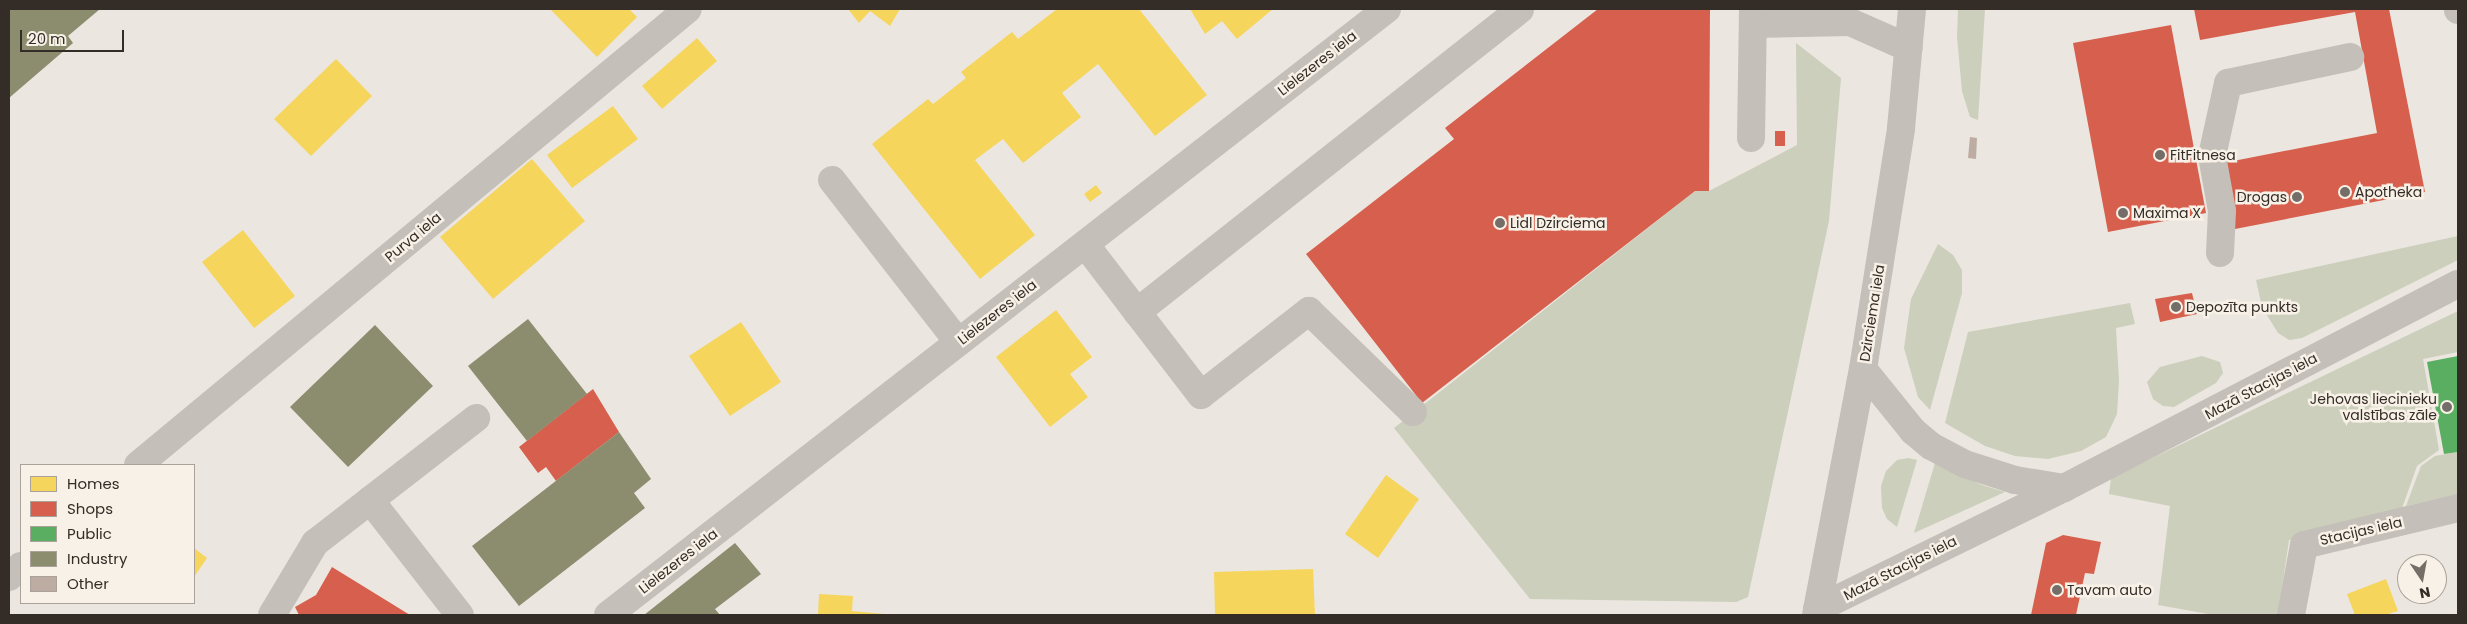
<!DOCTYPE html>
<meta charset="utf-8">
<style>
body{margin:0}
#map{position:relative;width:2467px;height:624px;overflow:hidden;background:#ebe6e0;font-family:Poppins,sans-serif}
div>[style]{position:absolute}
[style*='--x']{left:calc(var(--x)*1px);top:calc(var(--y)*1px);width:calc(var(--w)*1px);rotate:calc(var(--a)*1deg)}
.green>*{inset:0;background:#cbcfbb}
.homes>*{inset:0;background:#f6d55c}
.shops>*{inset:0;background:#d6604d}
.public>*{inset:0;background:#5aae61}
.industry>*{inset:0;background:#8c8c6e}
.building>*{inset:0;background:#bdaca2}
.minor>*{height:28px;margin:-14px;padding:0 14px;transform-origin:14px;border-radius:14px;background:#c4bfb9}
.dots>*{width:14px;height:14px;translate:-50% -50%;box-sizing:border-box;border:2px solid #f8f1e7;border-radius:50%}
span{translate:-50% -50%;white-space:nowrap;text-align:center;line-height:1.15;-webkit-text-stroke:5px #f8f1e7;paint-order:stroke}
.street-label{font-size:14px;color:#342c27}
.poi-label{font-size:14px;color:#342c27}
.left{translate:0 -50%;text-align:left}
.right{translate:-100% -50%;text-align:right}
.frame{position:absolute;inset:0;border:10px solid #342c27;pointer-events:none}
.legend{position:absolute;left:20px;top:464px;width:175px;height:140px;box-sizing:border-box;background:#f8f1e7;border:1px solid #aaa29a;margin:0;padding:6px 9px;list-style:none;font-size:15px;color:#342c27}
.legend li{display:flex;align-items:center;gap:10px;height:25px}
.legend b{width:25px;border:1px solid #aaa29a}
.north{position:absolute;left:2397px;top:554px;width:50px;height:50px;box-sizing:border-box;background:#f8f1e7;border:1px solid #aaa29a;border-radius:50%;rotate:168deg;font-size:14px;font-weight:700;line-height:20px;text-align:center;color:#342c27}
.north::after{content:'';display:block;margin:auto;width:18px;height:22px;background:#746d68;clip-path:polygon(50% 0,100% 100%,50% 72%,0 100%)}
.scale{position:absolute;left:20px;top:30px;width:104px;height:22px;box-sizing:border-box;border:2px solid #342c27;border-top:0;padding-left:6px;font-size:15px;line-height:18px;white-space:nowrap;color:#342c27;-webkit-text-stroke:4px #f8f1e7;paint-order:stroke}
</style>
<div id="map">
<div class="green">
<div style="clip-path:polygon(1958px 9px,1985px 9px,1978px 120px,1970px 117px,1962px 91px,1957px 37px)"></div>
<div style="clip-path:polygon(1796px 43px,1841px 78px,1829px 221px,1748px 597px,1736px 602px,1530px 599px,1394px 428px,1695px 191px,1709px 191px,1797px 145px)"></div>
<div style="clip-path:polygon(2458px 236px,2458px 260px,2302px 338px,2289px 340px,2278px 333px,2262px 307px,2256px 280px)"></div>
<div style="clip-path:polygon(1938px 244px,1953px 255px,1962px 270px,1962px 293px,1930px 410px,1918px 397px,1904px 348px,1911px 299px)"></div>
<div style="clip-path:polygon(2130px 303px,2135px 324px,2116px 328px,2119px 381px,2117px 414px,2106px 437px,2081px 451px,2048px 459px,2015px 456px,1985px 446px,1945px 423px,1968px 332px)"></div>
<div style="clip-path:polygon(2458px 311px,2458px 352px,2423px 359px,2439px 450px,2417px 466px,2400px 514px,2317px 536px,2289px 540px,2278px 615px,2214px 615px,2158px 605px,2170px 506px,2109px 494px,2111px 478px)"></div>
<div style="clip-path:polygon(2202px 356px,2220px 362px,2223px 373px,2216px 383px,2174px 407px,2163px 406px,2153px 399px,2147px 382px,2160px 367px)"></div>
<div style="clip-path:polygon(2458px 452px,2458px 494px,2406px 506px,2421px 466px,2435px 456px)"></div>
<div style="clip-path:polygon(1908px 458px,1917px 460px,1897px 527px,1887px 519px,1882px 508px,1881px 486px,1886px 471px,1897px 460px)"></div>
<div style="clip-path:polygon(1935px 463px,1982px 485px,2005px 492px,1914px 533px)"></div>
</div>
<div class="homes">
<div style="clip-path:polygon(550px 9px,629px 9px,637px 17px,597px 57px)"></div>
<div style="clip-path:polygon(848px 9px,900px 9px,890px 26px,870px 11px,859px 23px)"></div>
<div style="clip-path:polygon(1057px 9px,1139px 9px,1207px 95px,1155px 136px,1098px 64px,1062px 93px,1081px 117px,1023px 163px,1003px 139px,975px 160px,1035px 235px,980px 279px,872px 144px,928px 99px,933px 104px,966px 78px,961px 72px,1012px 32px,1018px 39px)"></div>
<div style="clip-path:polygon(1190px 9px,1273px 9px,1237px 39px,1222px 21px,1205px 34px)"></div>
<div style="clip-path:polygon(697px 38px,717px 61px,662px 109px,642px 86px)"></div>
<div style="clip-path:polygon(336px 59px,372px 96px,311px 156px,274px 119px)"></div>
<div style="clip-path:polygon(613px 106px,638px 139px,572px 188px,547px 155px)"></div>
<div style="clip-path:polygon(532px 159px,585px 221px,493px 299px,440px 237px)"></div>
<div style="clip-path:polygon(1096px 185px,1102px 193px,1090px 202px,1084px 194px)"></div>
<div style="clip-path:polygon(243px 230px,295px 296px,254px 328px,202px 262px)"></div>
<div style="clip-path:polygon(1056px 310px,1092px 357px,1070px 374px,1088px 397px,1050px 427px,996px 357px)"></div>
<div style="clip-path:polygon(741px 322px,781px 382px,730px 416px,689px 356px)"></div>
<div style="clip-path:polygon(1386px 475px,1419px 499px,1378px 558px,1345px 534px)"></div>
<div style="clip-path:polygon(194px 548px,207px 558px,194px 577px)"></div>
<div style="clip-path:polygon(1313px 569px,1315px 615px,1215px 615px,1214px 572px)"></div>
<div style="clip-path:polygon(2386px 579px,2398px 611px,2385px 615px,2355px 615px,2347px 594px)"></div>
<div style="clip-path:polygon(819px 594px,853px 596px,852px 611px,895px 615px,818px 615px)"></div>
</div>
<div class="shops">
<div style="clip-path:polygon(1598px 9px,1710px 9px,1709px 191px,1695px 191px,1422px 403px,1306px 254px,1454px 139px,1445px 128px)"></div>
<div style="clip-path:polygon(2194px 9px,2389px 9px,2425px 192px,2235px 229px,2223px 163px,2377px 133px,2355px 12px,2200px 40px)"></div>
<div style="clip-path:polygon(2171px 25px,2206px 213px,2108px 232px,2073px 43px)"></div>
<div style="clip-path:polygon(1775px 131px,1785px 131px,1785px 146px,1775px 146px)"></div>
<div style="clip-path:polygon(2192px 293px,2197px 314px,2160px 322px,2155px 299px)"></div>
<div style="clip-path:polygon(593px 389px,619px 432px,556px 481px,546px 467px,538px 473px,519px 447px)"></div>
<div style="clip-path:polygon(2063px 535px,2101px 542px,2094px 574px,2085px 573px,2076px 615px,2031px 615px,2046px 543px)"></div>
<div style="clip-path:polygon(332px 567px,410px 615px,299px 615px,295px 607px,316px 595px)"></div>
</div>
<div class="public">
<div style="clip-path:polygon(2458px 356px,2458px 452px,2444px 454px,2427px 362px)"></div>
</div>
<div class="industry">
<div style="clip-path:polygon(9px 9px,100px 9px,68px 36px,73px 43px,9px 98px)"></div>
<div style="clip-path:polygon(528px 319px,587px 394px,527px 441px,468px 366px)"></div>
<div style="clip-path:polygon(375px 325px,433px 386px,348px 467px,290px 407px)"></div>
<div style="clip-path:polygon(619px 432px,651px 479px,634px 493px,645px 508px,519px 606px,472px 546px)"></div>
<div style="clip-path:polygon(735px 543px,761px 574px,715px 609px,720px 615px,644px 615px)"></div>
</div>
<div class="building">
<div style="clip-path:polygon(1970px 137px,1977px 138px,1976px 159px,1968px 158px)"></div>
</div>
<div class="minor">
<div style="--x:2458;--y:9;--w:1;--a:90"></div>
<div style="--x:1753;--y:24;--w:97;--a:-1.2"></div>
<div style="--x:1850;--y:22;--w:64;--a:23.8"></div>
<div style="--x:1751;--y:138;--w:129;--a:-89.1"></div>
<div style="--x:832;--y:180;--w:205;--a:52.1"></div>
<div style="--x:1085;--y:244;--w:86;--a:52.6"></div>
<div style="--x:1137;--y:312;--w:488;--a:-38.3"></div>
<div style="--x:2220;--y:253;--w:42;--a:-87.3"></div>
<div style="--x:2222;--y:211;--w:56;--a:-100.3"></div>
<div style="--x:2212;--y:156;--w:75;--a:-77.6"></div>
<div style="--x:2228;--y:83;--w:125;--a:-12"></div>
<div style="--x:1137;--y:312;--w:105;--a:52.4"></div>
<div style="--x:1201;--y:395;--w:137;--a:-37.9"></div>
<div style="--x:1309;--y:311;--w:145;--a:44.2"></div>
<div style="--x:1863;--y:369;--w:80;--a:51.1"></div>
<div style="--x:1913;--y:431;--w:23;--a:40"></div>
<div style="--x:1931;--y:446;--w:38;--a:28"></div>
<div style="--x:1965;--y:464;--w:52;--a:17.7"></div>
<div style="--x:2015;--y:480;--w:50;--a:9.3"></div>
<div style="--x:138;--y:465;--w:714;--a:-39.66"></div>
<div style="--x:370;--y:500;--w:146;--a:52"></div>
<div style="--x:9;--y:577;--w:16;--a:-43"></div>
<div style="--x:1817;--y:609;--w:275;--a:-26.1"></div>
<div style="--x:2064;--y:488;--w:444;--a:-27.4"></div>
<div style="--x:272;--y:615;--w:84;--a:-59.2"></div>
<div style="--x:315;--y:543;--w:204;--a:-37.8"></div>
<div style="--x:608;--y:615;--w:987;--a:-37.88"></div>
<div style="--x:1816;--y:615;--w:250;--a:-79.2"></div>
<div style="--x:1863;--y:369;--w:244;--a:-81"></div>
<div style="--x:1901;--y:128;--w:120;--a:-84.7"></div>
<div style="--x:2291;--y:615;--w:71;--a:-79.5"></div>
<div style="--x:2304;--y:545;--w:158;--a:-13.5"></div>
</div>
<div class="dots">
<div style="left:2160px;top:155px;background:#746d68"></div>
<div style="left:2345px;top:192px;background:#746d68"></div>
<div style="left:2297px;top:197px;background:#746d68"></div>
<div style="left:2123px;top:213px;background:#746d68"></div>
<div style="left:1500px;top:223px;background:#746d68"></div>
<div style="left:2176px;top:307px;background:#746d68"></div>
<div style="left:2447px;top:407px;background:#746d68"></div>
<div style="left:2057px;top:590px;background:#746d68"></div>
</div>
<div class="street-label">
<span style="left:1317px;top:63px;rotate:-38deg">Lielezeres iela</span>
<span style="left:413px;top:237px;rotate:-40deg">Purva iela</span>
<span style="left:997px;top:312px;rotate:-38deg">Lielezeres iela</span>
<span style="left:1872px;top:313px;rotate:-81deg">Dzirciema iela</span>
<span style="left:2261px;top:386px;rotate:-28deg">Mazā Stacijas iela</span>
<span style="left:2361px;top:531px;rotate:-13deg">Stacijas iela</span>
<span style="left:678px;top:561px;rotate:-38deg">Lielezeres iela</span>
<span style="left:1900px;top:568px;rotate:-27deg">Mazā Stacijas iela</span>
</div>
<div class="poi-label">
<span class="left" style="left:2170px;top:155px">FitFitnesa</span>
<span class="left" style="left:2355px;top:192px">Apotheka</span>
<span class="right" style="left:2287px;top:197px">Drogas</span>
<span class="left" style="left:2133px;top:213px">Maxima X</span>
<span class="left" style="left:1510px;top:223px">Lidl Dzirciema</span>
<span class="left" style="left:2186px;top:307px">Depozīta punkts</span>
<span class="right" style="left:2437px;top:407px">Jehovas liecinieku<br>valstības zāle</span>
<span class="left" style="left:2067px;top:590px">Tavam auto</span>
</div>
<div class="frame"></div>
<ul class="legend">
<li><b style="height:14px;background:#f6d55c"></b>Homes</li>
<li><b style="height:14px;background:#d6604d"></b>Shops</li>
<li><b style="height:14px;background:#5aae61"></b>Public</li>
<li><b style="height:14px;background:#8c8c6e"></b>Industry</li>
<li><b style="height:14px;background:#bdaca2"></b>Other</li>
</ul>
<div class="north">N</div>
<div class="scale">20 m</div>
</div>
